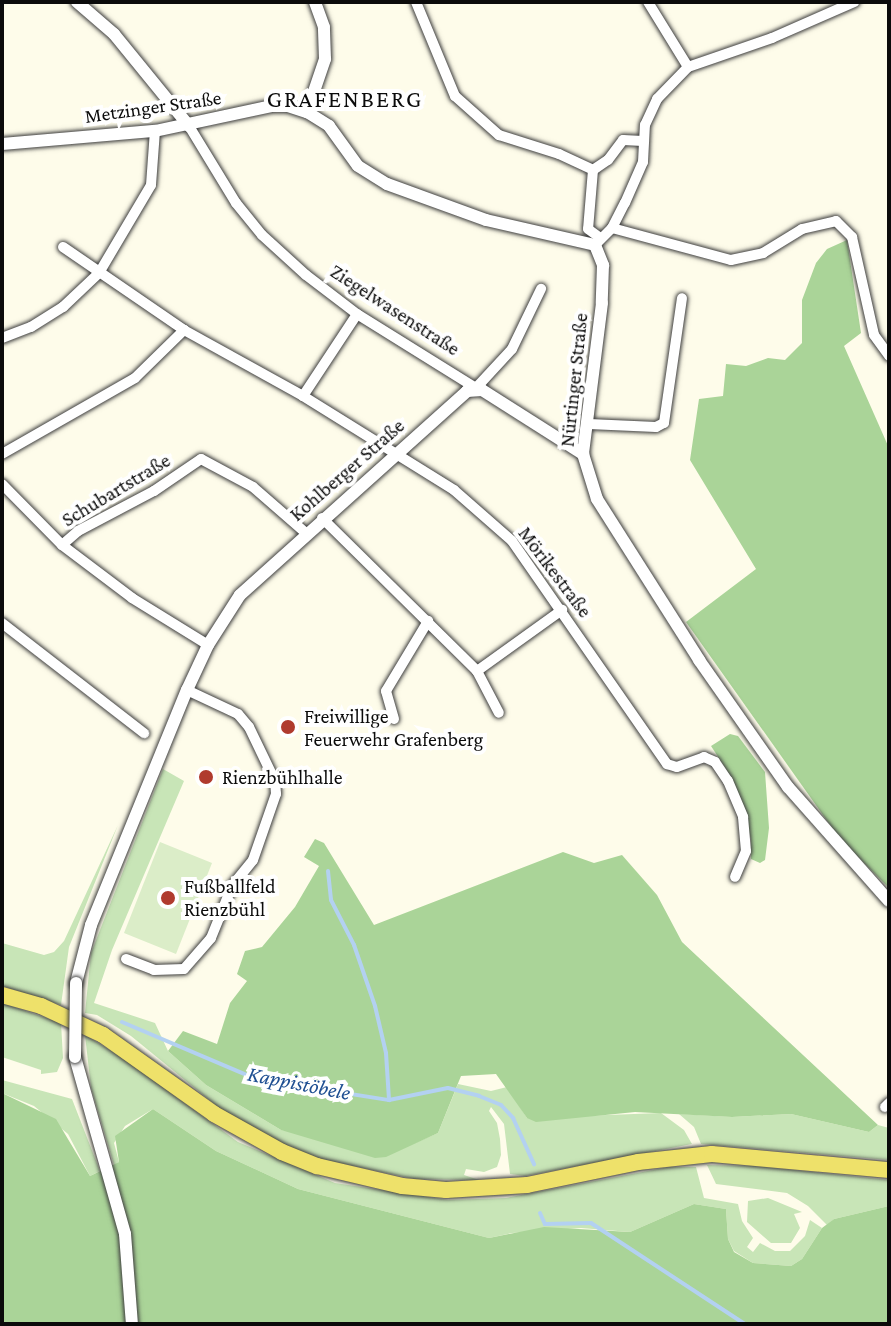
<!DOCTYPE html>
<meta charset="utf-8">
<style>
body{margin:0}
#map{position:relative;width:891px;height:1326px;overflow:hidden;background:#fefcea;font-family:"Crimson Pro",serif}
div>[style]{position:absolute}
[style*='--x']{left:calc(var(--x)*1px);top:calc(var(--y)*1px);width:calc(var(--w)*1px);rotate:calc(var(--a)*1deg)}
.green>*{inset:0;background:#c8e5b7}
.forest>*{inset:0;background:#aad498}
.pitch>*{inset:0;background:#dbedc8}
.stream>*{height:4px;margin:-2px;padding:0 2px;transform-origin:2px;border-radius:2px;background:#b3d1f1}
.roads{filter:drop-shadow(0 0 2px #3e3e3e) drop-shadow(0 0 2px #3e3e3e)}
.minor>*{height:10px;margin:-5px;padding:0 5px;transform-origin:5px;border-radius:5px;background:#fff}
.tertiary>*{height:12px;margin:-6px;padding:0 6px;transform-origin:6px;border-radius:6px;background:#fff}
.primary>*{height:16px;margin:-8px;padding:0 8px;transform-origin:8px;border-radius:8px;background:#eee16a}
.bridges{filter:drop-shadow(0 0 2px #3e3e3e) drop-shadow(0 0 2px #3e3e3e)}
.tertiary-bridge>*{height:12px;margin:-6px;padding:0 6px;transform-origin:6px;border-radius:6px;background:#fff}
.dots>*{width:22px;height:22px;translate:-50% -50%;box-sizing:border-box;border:4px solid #fff;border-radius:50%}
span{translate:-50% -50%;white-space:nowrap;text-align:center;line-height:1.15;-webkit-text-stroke:8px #fff;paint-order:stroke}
.street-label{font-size:20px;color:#0b0b0b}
.poi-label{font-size:20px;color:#0b0b0b}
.left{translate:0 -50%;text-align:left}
.water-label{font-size:22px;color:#1f4f92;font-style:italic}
.quarter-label{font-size:24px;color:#0b0b0b;letter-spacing:2px}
.frame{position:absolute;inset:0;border:4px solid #0b0b0b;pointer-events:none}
</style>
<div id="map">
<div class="green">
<div style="clip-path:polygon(163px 769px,184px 781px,112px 950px,94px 1003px,155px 1023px,168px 1051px,206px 1085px,281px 1130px,415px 1143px,438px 1133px,458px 1084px,491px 1091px,507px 1087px,527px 1118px,661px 1113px,684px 1130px,692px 1144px,525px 1176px,510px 1174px,504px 1124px,491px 1107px,489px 1111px,497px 1123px,500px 1139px,501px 1155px,497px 1167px,484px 1172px,466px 1169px,464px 1175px,479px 1180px,415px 1179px,320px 1159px,271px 1139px,218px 1107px,131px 1036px,97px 1015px,85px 1013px,91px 953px)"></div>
<div style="clip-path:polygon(118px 825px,69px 947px,61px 1005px,2px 986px,2px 943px,44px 955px,54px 952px,64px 941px)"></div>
<div style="clip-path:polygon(2px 1003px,61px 1023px,63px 1058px,57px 1072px,41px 1074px,41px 1070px,2px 1057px)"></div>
<div style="clip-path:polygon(85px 1035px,121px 1057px,238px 1142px,335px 1183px,448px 1200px,506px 1198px,669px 1167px,696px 1167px,704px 1198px,738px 1204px,742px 1221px,753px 1238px,747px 1247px,753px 1252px,760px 1243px,775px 1251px,790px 1251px,805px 1236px,810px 1220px,822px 1228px,802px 1259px,791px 1266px,753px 1263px,734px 1251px,728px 1239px,726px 1209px,694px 1204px,630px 1232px,581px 1228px,512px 1233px,489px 1238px,298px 1189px,216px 1151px,153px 1109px,125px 1126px,114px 1143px,119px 1162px,114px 1165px,91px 1088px)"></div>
<div style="clip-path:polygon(2px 1080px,72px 1099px,100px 1171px,90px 1176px,68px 1134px,34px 1106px,2px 1093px)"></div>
<div style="clip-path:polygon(679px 1114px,732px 1117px,791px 1114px,869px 1132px,878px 1125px,889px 1128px,889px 1160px,701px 1144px,694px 1127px)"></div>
<div style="clip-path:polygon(707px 1165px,754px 1166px,889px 1180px,889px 1206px,834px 1219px,827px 1225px,808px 1206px,787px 1193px,716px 1184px)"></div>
<div style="clip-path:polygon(768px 1198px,802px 1212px,794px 1214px,800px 1228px,791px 1243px,771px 1243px,747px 1222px,748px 1201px)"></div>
</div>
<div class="forest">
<div style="clip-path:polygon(847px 240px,861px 333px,844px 346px,889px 448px,889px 888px,840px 839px,686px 622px,756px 569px,690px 460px,699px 399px,723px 396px,726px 364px,746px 366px,768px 358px,785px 360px,802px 343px,802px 300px,816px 263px,827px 249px)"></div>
<div style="clip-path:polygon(730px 734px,738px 736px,765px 772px,769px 828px,765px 860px,760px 863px,751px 859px,751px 839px,738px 798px,726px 769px,711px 746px)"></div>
<div style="clip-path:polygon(315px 839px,324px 843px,374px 925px,563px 852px,594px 863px,622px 855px,657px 895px,682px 942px,878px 1125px,869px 1132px,791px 1114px,732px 1117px,635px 1112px,536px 1122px,527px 1118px,496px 1074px,461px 1076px,438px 1133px,386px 1157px,375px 1158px,281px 1130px,206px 1085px,168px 1051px,183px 1031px,217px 1044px,230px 1003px,247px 981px,237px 974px,245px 951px,262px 947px,295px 907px,319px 866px,304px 857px)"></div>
<div style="clip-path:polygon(2px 1093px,56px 1119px,90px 1176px,119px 1162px,115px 1136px,153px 1109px,216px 1151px,298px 1189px,489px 1238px,544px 1227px,630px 1232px,694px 1204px,726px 1209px,728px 1239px,734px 1252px,753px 1263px,791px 1266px,802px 1259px,822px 1228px,834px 1219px,889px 1206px,889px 1324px,2px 1324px)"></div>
</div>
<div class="pitch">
<div style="clip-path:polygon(160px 842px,212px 863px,176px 954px,124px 933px)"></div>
</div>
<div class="stream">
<div style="--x:328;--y:871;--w:29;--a:84"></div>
<div style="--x:331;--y:900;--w:51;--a:62.9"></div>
<div style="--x:354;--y:945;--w:65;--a:71"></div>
<div style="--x:375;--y:1006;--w:48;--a:76.8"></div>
<div style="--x:386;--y:1053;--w:47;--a:86.3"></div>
<div style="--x:122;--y:1022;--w:146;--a:23"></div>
<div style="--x:256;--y:1079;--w:135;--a:9"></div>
<div style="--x:389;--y:1100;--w:60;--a:-11.5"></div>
<div style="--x:448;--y:1088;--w:32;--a:14"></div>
<div style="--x:479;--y:1096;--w:24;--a:22"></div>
<div style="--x:501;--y:1105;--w:18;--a:47"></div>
<div style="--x:513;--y:1118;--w:51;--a:65.5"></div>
<div style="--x:540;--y:1213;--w:12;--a:66"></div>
<div style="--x:545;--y:1224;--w:46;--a:-1.2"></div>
<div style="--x:591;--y:1223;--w:184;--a:33.3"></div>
</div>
<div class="roads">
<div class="minor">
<div style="--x:416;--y:2;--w:102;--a:67.5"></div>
<div style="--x:455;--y:96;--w:59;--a:41.6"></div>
<div style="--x:499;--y:135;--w:63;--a:17.6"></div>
<div style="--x:559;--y:154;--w:38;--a:25"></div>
<div style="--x:593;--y:170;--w:18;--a:-34"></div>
<div style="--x:608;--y:160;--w:25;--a:-53"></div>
<div style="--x:623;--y:140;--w:20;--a:3"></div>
<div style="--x:648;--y:2;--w:76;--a:58.4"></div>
<div style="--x:189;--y:126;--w:90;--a:58.6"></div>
<div style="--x:236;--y:203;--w:41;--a:50.9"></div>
<div style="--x:262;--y:235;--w:59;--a:42.3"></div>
<div style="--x:306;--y:275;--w:64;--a:37.4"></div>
<div style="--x:357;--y:314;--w:140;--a:31.9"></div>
<div style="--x:476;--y:388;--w:53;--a:-47.3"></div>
<div style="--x:512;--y:349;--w:67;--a:-64.2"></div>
<div style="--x:593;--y:170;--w:59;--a:94.8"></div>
<div style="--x:588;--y:229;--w:14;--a:36"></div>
<div style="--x:612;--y:228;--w:123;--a:15.1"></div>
<div style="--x:731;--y:260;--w:33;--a:-12"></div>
<div style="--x:763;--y:253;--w:46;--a:-31.6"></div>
<div style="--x:802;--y:229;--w:35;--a:-13"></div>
<div style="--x:836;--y:221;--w:23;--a:45"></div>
<div style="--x:852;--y:237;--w:100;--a:77.3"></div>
<div style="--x:874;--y:335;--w:26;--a:54"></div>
<div style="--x:595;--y:245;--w:24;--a:-45"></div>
<div style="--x:612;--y:228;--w:28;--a:-63"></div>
<div style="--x:625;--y:203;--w:45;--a:-66.3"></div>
<div style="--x:643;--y:162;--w:37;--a:-87"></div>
<div style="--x:645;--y:125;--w:29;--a:-65"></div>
<div style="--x:657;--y:99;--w:45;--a:-45.9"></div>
<div style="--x:688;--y:67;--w:89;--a:-19"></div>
<div style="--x:772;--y:38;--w:90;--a:-23.7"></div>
<div style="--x:63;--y:247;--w:147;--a:34.4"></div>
<div style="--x:184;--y:330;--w:136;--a:29"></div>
<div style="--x:303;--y:396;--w:178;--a:31.9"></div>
<div style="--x:454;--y:490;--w:77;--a:41.3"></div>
<div style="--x:512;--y:541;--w:272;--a:55.2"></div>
<div style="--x:667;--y:764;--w:10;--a:17"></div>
<div style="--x:677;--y:767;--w:29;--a:-20"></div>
<div style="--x:704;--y:757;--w:12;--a:24"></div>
<div style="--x:715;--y:762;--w:23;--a:56"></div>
<div style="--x:728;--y:781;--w:39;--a:67"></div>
<div style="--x:743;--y:817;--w:34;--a:85"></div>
<div style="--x:746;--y:851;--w:28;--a:113"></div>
<div style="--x:2;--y:338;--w:31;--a:-21"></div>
<div style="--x:31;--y:327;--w:38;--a:-32"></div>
<div style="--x:63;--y:307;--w:50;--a:-43.4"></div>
<div style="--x:99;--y:273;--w:102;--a:-59.4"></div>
<div style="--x:151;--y:185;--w:54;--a:-85.8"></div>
<div style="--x:303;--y:396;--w:98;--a:-56.6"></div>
<div style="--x:589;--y:424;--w:67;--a:2.6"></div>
<div style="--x:656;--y:427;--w:9;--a:-27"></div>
<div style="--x:664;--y:423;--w:126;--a:-81.8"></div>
<div style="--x:2;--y:454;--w:153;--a:-29.7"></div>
<div style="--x:135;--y:378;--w:69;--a:-44.4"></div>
<div style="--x:2;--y:484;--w:86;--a:45.5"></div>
<div style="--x:62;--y:545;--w:88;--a:37.1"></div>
<div style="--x:132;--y:598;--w:89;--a:31.7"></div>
<div style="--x:322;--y:518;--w:218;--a:44.6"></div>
<div style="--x:477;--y:671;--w:47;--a:62.4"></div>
<div style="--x:62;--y:545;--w:21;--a:-41"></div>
<div style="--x:78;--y:531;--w:86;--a:-27.8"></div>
<div style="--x:154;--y:491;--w:57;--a:-34.2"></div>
<div style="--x:201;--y:459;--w:59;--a:28.3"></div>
<div style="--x:253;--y:487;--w:70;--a:41"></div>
<div style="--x:2;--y:623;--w:180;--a:37.8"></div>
<div style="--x:477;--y:671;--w:105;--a:-35.7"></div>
<div style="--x:394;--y:719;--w:29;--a:-106"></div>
<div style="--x:386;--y:691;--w:82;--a:-59"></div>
<div style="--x:126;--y:959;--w:30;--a:21"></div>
<div style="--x:154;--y:970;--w:30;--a:-2"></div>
<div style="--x:184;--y:969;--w:41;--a:-48.9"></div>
<div style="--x:211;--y:938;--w:56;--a:-68"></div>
<div style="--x:232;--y:886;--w:33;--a:-51"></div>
<div style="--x:253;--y:860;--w:70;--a:-70.8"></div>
<div style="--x:276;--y:794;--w:13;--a:-94"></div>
<div style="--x:275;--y:781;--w:60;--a:-115.7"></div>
<div style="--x:249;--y:727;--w:17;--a:-130"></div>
<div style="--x:238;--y:714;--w:56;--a:-154.8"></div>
<div style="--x:885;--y:1107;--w:6;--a:-45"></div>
</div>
<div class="tertiary">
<div style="--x:77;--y:2;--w:49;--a:40.9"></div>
<div style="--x:114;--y:34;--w:119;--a:50.8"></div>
<div style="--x:307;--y:112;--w:56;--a:-71.2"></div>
<div style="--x:325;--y:59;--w:32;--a:-92"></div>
<div style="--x:324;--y:27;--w:27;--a:-110"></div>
<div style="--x:2;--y:144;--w:154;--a:-4.9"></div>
<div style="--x:155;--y:131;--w:120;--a:-12.1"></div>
<div style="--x:272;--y:106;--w:16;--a:0"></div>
<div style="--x:288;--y:106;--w:20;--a:18"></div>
<div style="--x:307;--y:112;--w:26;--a:32"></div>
<div style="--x:329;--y:126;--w:49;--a:54.1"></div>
<div style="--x:358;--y:166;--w:34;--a:32"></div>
<div style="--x:387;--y:184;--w:105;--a:20"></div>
<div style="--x:486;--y:220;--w:112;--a:12.9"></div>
<div style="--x:595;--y:245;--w:22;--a:68"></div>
<div style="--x:603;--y:265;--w:38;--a:92"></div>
<div style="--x:602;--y:303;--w:152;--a:97.2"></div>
<div style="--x:583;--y:454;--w:47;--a:72.7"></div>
<div style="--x:597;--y:499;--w:191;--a:57.6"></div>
<div style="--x:699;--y:660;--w:155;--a:55"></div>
<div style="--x:788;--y:787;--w:152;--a:48.5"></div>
<div style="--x:76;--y:983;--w:60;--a:-75.5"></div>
<div style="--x:91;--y:925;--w:254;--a:-67.8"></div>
<div style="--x:187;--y:690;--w:50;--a:-65"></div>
<div style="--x:208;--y:645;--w:59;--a:-57.4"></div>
<div style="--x:240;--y:595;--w:305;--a:-41.9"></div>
<div style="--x:467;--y:391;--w:15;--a:-4"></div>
<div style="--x:482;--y:390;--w:120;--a:32.4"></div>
<div style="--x:75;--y:1057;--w:184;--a:74.2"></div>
<div style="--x:125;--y:1234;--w:90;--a:85.6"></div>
</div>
<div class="primary">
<div style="--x:2;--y:995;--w:41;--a:15.8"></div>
<div style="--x:41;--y:1006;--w:68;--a:25.1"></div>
<div style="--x:103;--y:1035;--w:136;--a:35.4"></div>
<div style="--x:214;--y:1114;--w:78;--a:29.2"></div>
<div style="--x:282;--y:1152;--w:38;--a:22"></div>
<div style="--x:317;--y:1166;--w:87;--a:13.2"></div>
<div style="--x:402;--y:1186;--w:44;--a:5.2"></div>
<div style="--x:446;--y:1190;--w:81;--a:-3.5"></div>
<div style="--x:527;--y:1185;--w:113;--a:-11.7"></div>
<div style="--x:638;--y:1162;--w:74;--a:-6.2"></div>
<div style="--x:712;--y:1154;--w:178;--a:5.2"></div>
</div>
</div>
<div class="bridges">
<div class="tertiary-bridge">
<div style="--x:75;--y:1057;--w:74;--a:-89.2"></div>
</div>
</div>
<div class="dots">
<div style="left:288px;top:727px;background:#b03b2e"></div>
<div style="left:206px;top:777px;background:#b03b2e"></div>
<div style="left:168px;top:898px;background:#b03b2e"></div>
</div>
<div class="street-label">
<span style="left:153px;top:107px;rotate:-8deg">Metzinger Straße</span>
<span style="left:395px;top:310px;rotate:33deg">Ziegelwasenstraße</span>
<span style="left:574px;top:380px;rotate:-84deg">Nürtinger Straße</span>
<span style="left:347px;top:470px;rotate:-41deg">Kohlberger Straße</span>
<span style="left:116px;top:490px;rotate:-31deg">Schubartstraße</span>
<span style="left:555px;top:572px;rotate:53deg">Mörikestraße</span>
</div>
<div class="poi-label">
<span class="left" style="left:304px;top:728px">Freiwillige<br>Feuerwehr Grafenberg</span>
<span class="left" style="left:222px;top:777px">Rienzbühlhalle</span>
<span class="left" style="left:184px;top:898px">Fußballfeld<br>Rienzbühl</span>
</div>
<div class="water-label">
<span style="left:299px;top:1083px;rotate:11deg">Kappistöbele</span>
</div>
<div class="quarter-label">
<span style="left:345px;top:99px">GRAFENBERG</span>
</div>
<div class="frame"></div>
</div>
